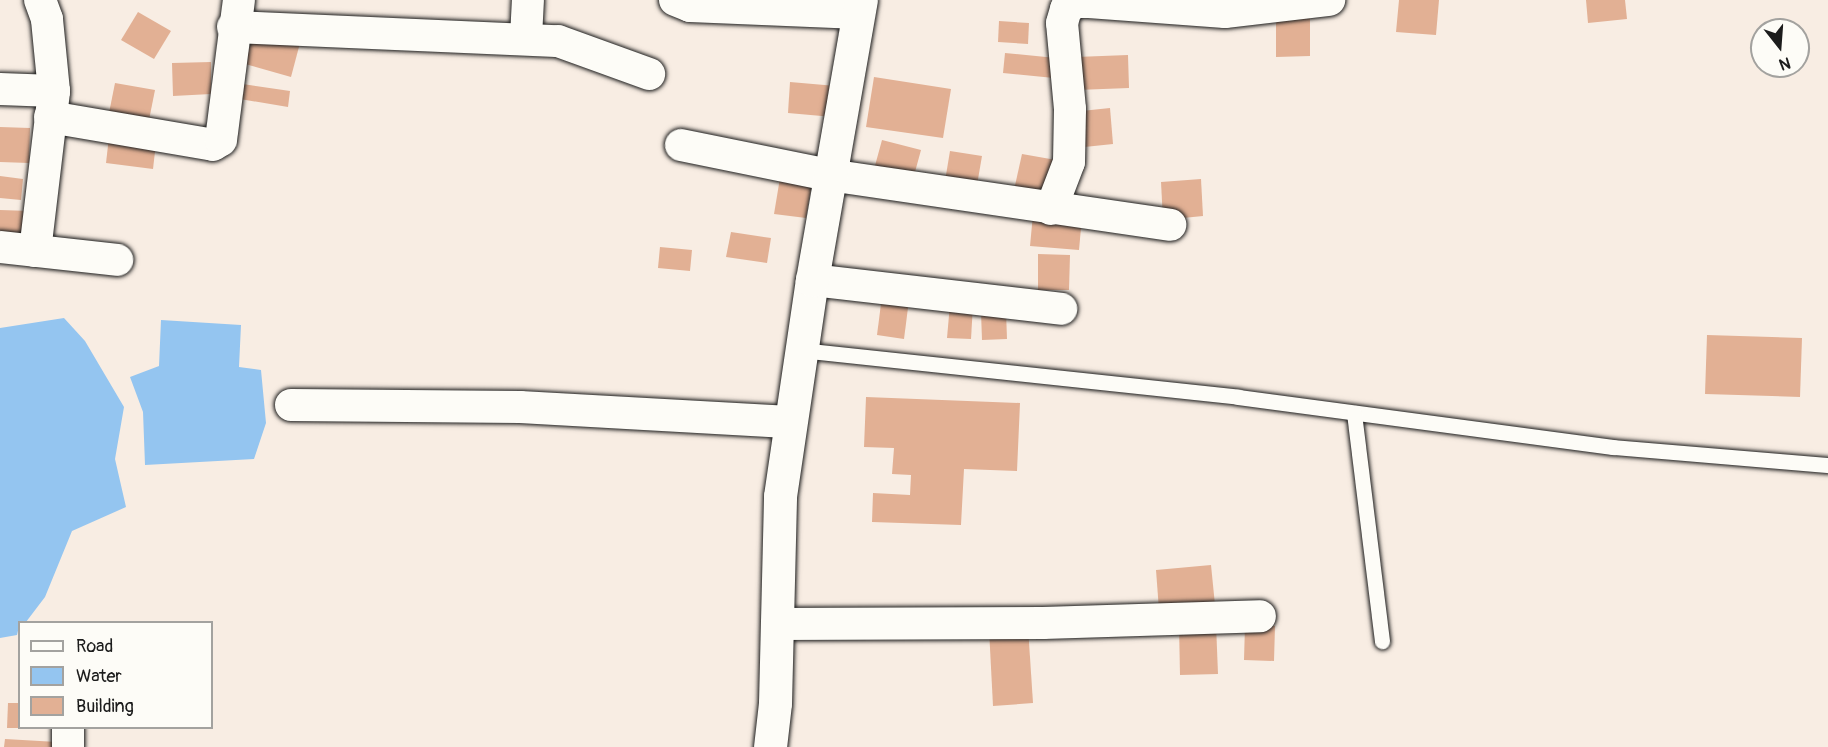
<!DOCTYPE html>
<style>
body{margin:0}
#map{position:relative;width:1828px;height:747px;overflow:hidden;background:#f8ede3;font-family:Pangolin,sans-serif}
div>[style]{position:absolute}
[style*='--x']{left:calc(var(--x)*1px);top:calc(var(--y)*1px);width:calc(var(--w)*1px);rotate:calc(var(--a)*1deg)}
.water>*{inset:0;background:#94c5f0}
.building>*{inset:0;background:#e2b094}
.roads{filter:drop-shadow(0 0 2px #1c1c1c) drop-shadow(0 0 2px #1c1c1c)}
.service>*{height:15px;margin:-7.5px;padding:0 7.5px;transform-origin:7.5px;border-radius:7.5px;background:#fdfcf7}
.minor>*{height:32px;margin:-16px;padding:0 16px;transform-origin:16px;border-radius:16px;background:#fdfcf7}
.tertiary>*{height:33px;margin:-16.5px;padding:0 16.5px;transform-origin:16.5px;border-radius:16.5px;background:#fdfcf7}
span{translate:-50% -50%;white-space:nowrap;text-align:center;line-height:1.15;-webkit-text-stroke:4.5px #fdfcf7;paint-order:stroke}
.legend{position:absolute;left:18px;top:621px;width:195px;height:108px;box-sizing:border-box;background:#fdfcf7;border:2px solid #a3a29f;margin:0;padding:8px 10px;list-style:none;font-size:18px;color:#1c1c1c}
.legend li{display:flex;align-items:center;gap:12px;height:30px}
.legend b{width:30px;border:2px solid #a3a29f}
.north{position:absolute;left:1750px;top:18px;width:60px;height:60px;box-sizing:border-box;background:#fdfcf7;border:2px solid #a3a29f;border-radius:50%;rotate:163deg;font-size:16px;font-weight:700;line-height:24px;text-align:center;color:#1c1c1c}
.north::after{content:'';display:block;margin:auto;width:21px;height:27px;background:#1c1c1c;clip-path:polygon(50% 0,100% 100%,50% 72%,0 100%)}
</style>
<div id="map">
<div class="water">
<div style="clip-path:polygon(64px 318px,85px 341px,124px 407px,115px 459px,126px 507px,72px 531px,45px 597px,26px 622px,20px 622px,17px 635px,0 638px,0 328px)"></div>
<div style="clip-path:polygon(161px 320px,241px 325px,239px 367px,261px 370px,266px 423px,254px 459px,145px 465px,143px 412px,130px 377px,159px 366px)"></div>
</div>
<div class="building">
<div style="clip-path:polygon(1399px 0,1439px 0,1436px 35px,1396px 32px)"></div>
<div style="clip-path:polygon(1586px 0,1625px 0,1627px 19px,1588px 23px)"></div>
<div style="clip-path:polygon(138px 12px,171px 31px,154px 59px,121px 40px)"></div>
<div style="clip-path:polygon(1310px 16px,1310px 56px,1276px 57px,1276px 17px)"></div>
<div style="clip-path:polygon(999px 21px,1029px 23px,1028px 44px,998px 42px)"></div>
<div style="clip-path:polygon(254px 31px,300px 43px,291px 77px,245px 64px)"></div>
<div style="clip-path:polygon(1005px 53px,1056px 58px,1054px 78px,1003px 73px)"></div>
<div style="clip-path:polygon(1128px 55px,1129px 88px,1077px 90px,1076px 57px)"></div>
<div style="clip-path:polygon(211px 62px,211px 94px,173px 96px,172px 63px)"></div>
<div style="clip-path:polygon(874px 77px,951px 89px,943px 138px,866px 127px)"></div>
<div style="clip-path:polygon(790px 82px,836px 86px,833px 117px,788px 113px)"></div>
<div style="clip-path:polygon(115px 83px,155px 90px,149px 120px,109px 113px)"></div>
<div style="clip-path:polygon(236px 83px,290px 91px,288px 107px,234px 98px)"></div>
<div style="clip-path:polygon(1110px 108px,1113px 144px,1075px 148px,1072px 112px)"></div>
<div style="clip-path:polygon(0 127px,30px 128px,29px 163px,0 162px)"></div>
<div style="clip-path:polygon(109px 137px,156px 143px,153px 169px,106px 163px)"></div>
<div style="clip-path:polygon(882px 140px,921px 150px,912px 183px,873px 173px)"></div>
<div style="clip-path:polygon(950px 151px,982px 156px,977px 185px,945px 181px)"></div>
<div style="clip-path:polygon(1022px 154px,1056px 160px,1048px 197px,1014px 190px)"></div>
<div style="clip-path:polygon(781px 172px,813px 177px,806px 218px,774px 214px)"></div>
<div style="clip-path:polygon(0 176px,23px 179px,21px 200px,0 198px)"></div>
<div style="clip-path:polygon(1201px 179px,1203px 216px,1163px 220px,1161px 182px)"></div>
<div style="clip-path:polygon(0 210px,30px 211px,29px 239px,0 237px)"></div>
<div style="clip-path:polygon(1033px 214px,1082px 217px,1079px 250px,1030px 246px)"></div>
<div style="clip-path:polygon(731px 232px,771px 238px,767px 263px,726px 257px)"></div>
<div style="clip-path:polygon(660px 247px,692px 250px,690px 271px,658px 268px)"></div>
<div style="clip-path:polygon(1038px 254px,1070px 255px,1069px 290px,1038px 290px)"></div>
<div style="clip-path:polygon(882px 296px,909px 300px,904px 339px,877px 335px)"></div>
<div style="clip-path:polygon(950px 304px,973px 305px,971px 339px,947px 338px)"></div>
<div style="clip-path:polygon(1006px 311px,1007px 339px,982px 340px,981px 312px)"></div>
<div style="clip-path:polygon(1707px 335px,1802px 338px,1800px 397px,1705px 394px)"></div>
<div style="clip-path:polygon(866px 397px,1020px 403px,1017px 471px,964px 469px,961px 525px,872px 522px,873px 493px,910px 495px,911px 475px,892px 474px,894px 448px,864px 447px)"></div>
<div style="clip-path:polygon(1211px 565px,1215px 605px,1159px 610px,1156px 570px)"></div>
<div style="clip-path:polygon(1216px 624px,1218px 674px,1180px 675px,1179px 625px)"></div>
<div style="clip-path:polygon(1245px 625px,1275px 626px,1274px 661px,1244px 660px)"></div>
<div style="clip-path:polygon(1028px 627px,1033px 703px,993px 706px,989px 629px)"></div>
<div style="clip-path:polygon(8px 703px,20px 703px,20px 728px,7px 728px)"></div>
<div style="clip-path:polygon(5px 739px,57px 742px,57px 747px,4px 747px)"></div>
</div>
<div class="roads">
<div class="service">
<div style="--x:801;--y:350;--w:440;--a:6.1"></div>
<div style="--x:1238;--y:397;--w:378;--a:7.6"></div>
<div style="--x:1613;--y:447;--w:216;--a:4.8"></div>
<div style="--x:1354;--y:413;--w:230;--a:83"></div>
</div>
<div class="minor">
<div style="--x:675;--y:0;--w:16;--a:22"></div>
<div style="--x:690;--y:6;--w:169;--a:2.4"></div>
<div style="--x:233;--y:27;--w:325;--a:2.5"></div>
<div style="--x:558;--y:41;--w:97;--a:19.9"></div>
<div style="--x:526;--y:37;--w:37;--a:-87"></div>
<div style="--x:0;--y:89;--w:54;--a:2.1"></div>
<div style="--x:50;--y:117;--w:165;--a:9.7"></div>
<div style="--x:213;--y:145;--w:9;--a:-32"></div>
<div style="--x:221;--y:140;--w:141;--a:-82.7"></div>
<div style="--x:681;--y:145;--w:151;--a:11.5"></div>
<div style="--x:829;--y:175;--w:345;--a:8.3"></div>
<div style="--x:1051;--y:209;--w:50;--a:-69"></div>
<div style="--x:1069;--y:162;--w:53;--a:-88.9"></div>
<div style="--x:1070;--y:109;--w:86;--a:-95.3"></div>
<div style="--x:1062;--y:23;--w:15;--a:-74"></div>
<div style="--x:1066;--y:9;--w:12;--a:-35"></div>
<div style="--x:1076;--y:2;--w:13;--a:0"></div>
<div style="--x:1089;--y:2;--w:136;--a:4.2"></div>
<div style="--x:1225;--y:12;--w:105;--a:-6.6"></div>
<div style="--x:0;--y:247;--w:118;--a:6.3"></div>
<div style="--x:35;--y:251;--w:161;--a:-83.2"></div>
<div style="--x:54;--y:91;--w:72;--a:-95.6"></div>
<div style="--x:47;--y:19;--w:20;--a:-110"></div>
<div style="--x:812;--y:280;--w:251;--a:6.6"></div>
<div style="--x:291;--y:405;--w:229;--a:0.5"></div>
<div style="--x:520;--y:407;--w:271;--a:3.2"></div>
<div style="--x:777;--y:624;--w:266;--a:-0.2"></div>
<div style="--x:1043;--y:623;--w:217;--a:-1.8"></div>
<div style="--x:68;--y:747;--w:19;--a:-90"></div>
</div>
<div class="tertiary">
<div style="--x:770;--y:747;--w:44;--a:-83.5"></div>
<div style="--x:775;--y:703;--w:207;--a:-88.6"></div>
<div style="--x:780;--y:496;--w:218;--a:-81.6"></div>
<div style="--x:812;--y:280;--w:284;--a:-80.1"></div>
</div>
</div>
<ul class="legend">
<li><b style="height:8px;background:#fdfcf7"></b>Road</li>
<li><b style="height:16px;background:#94c5f0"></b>Water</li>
<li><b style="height:16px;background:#e2b094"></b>Building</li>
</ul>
<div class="north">N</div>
</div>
